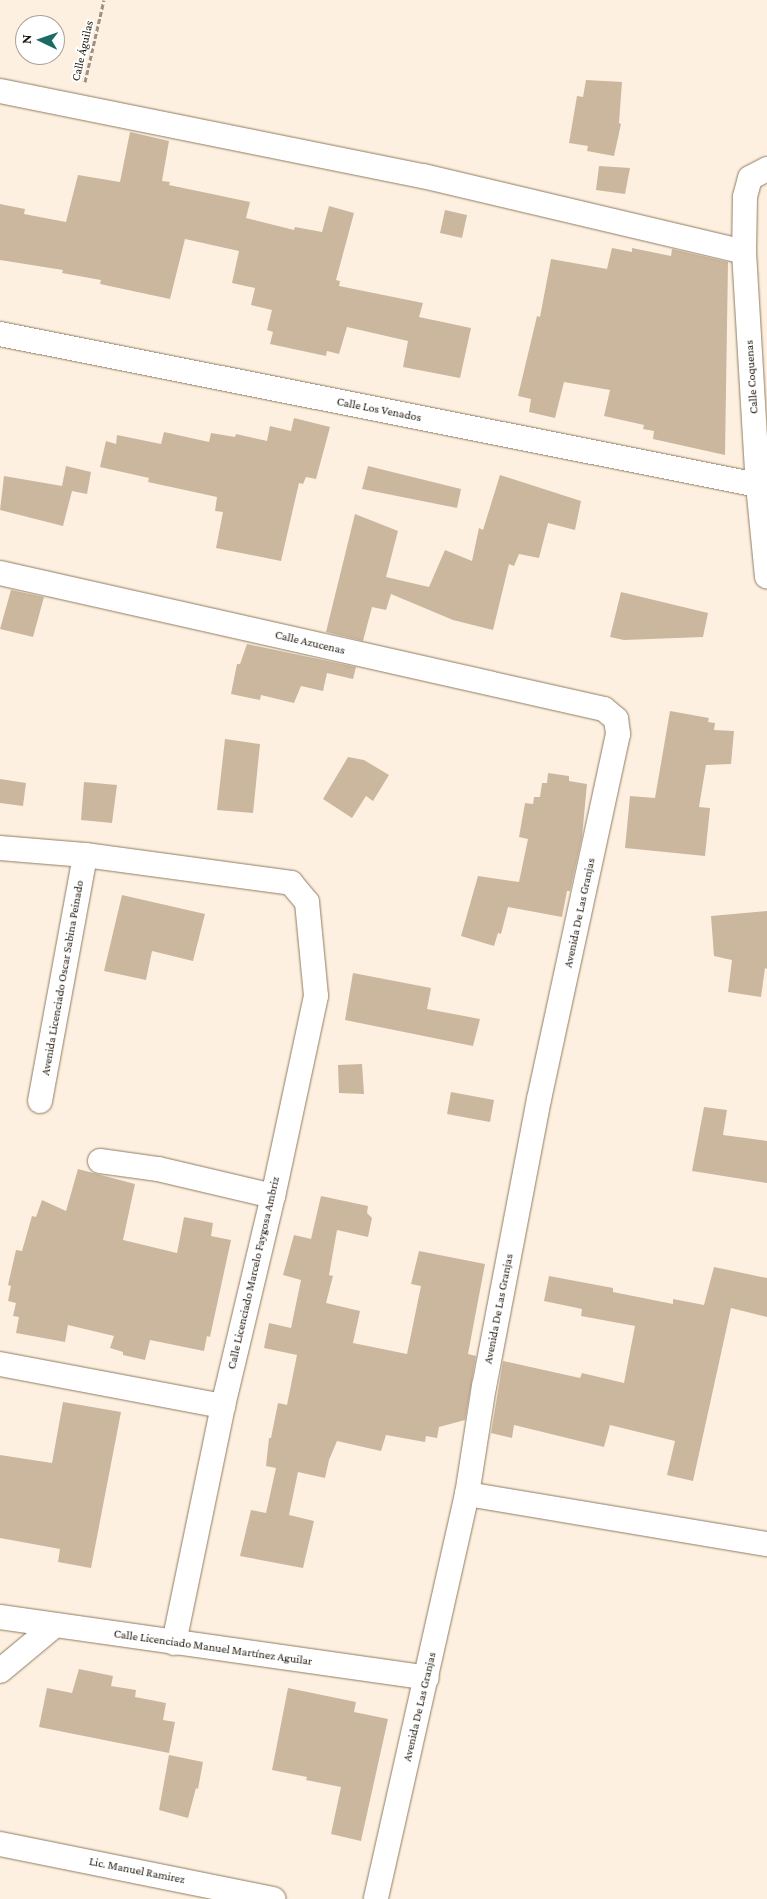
<!DOCTYPE html>
<meta charset="utf-8">
<style>
body{margin:0}
#map{position:relative;width:767px;height:1899px;overflow:hidden;background:#fef0e0;font-family:"Crimson Pro",serif}
div>[style]{position:absolute}
[style*='--x']{left:calc(var(--x)*1px);top:calc(var(--y)*1px);width:calc(var(--w)*1px);rotate:calc(var(--a)*1deg)}
.building>*{inset:0;background:#cab79e}
.path>*{height:3px;margin-top:-1.5px;transform-origin:0;background:repeating-linear-gradient(90deg,#9c9184 0 5px,transparent 0 7.5px)}
.roads{filter:drop-shadow(0 0 1px #8f7c63) drop-shadow(0 0 1px #8f7c63)}
.street>*{height:24px;margin:-12px;padding:0 12px;transform-origin:12px;border-radius:12px;background:#fff}
span{translate:-50% -50%;white-space:nowrap;text-align:center;line-height:1.15;-webkit-text-stroke:4px #fff;paint-order:stroke}
.street-label{font-size:12px;color:#1e170d}
.north{position:absolute;left:15px;top:15px;width:50px;height:50px;box-sizing:border-box;background:#fff;border:1px solid #a5a29e;border-radius:50%;rotate:273deg;font-size:14px;font-weight:700;line-height:20px;text-align:center;color:#1e170d}
.north::after{content:'';display:block;margin:auto;width:18px;height:22px;background:#1d6964;clip-path:polygon(50% 0,100% 100%,50% 72%,0 100%)}
</style>
<div id="map">
<div class="building">
<div style="clip-path:polygon(586px 80px,622px 82px,619px 123px,621px 124px,614px 156px,587px 151px,588px 146px,569px 143px,577px 96px,583px 97px)"></div>
<div style="clip-path:polygon(130px 132px,169px 141px,162px 181px,170px 182px,169px 185px,250px 202px,246px 218px,294px 230px,295px 227px,322px 232px,329px 206px,354px 213px,336px 280px,340px 281px,339px 286px,423px 303px,419px 317px,471px 328px,460px 378px,403px 367px,408px 341px,347px 327px,339px 354px,327px 351px,326px 356px,270px 344px,273px 332px,267px 330px,272px 310px,251px 305px,255px 288px,232px 283px,239px 251px,185px 239px,170px 299px,100px 284px,101px 280px,62px 273px,63px 270px,0 260px,0 204px,25px 209px,24px 214px,66px 222px,78px 175px,120px 182px)"></div>
<div style="clip-path:polygon(599px 166px,630px 168px,625px 194px,596px 190px)"></div>
<div style="clip-path:polygon(445px 210px,467px 215px,462px 238px,440px 233px)"></div>
<div style="clip-path:polygon(612px 248px,632px 252px,632px 248px,671px 256px,672px 249px,728px 262px,725px 455px,653px 439px,654px 431px,643px 429px,644px 425px,604px 416px,610px 390px,564px 382px,555px 418px,529px 412px,531px 399px,518px 396px,537px 316px,540px 317px,551px 259px,607px 269px)"></div>
<div style="clip-path:polygon(294px 418px,330px 427px,316px 479px,306px 477px,303px 484px,299px 483px,281px 561px,216px 548px,223px 512px,215px 511px,217px 497px,148px 482px,149px 478px,100px 467px,106px 441px,116px 444px,117px 435px,161px 444px,164px 432px,209px 442px,211px 433px,235px 437px,236px 434px,267px 441px,270px 426px,291px 431px)"></div>
<div style="clip-path:polygon(66px 466px,91px 472px,87px 494px,72px 491px,63px 526px,0 510px,4px 476px,62px 486px)"></div>
<div style="clip-path:polygon(368px 466px,461px 489px,457px 508px,362px 489px)"></div>
<div style="clip-path:polygon(500px 475px,581px 501px,575px 530px,548px 523px,539px 558px,519px 554px,514px 566px,509px 564px,493px 630px,453px 620px,391px 594px,386px 610px,372px 607px,363px 641px,326px 632px,355px 514px,398px 531px,386px 577px,429px 587px,445px 550px,472px 561px,479px 528px,483px 530px)"></div>
<div style="clip-path:polygon(11px 590px,44px 597px,33px 637px,0 629px)"></div>
<div style="clip-path:polygon(621px 592px,708px 613px,703px 637px,624px 640px,610px 637px)"></div>
<div style="clip-path:polygon(247px 644px,356px 667px,353px 679px,327px 673px,323px 691px,301px 686px,294px 703px,261px 695px,260px 700px,231px 694px,237px 664px,240px 664px)"></div>
<div style="clip-path:polygon(670px 711px,709px 718px,708px 722px,715px 723px,714px 730px,734px 731px,731px 764px,706px 765px,699px 807px,710px 808px,705px 856px,625px 848px,630px 796px,655px 798px)"></div>
<div style="clip-path:polygon(225px 739px,260px 744px,253px 813px,217px 810px)"></div>
<div style="clip-path:polygon(348px 757px,364px 760px,389px 775px,373px 801px,366px 796px,352px 818px,323px 799px)"></div>
<div style="clip-path:polygon(548px 773px,569px 776px,569px 781px,587px 784px,582px 837px,570px 891px,567px 891px,562px 917px,508px 907px,501px 934px,498px 933px,494px 946px,461px 936px,478px 876px,519px 882px,528px 839px,519px 837px,525px 803px,533px 804px,534px 797px,540px 797px,542px 783px,547px 783px)"></div>
<div style="clip-path:polygon(0 779px,26px 783px,23px 806px,0 803px)"></div>
<div style="clip-path:polygon(84px 782px,117px 785px,112px 823px,81px 820px)"></div>
<div style="clip-path:polygon(122px 895px,205px 914px,193px 961px,152px 951px,146px 980px,104px 971px)"></div>
<div style="clip-path:polygon(767px 911px,767px 969px,765px 968px,761px 997px,728px 992px,732px 960px,714px 956px,711px 916px)"></div>
<div style="clip-path:polygon(353px 973px,431px 988px,427px 1009px,480px 1019px,473px 1046px,345px 1020px)"></div>
<div style="clip-path:polygon(362px 1064px,364px 1094px,339px 1093px,338px 1065px)"></div>
<div style="clip-path:polygon(451px 1092px,494px 1100px,490px 1122px,447px 1114px)"></div>
<div style="clip-path:polygon(704px 1107px,727px 1110px,723px 1135px,767px 1141px,767px 1183px,692px 1171px)"></div>
<div style="clip-path:polygon(78px 1169px,135px 1184px,123px 1240px,177px 1253px,184px 1217px,213px 1223px,211px 1236px,231px 1240px,210px 1337px,207px 1336px,204px 1351px,150px 1340px,145px 1360px,123px 1355px,123px 1352px,110px 1348px,114px 1336px,68px 1325px,65px 1342px,16px 1333px,19px 1317px,13px 1316px,16px 1303px,8px 1301px,11px 1286px,8px 1285px,16px 1250px,22px 1251px,32px 1216px,36px 1217px,42px 1200px,66px 1211px)"></div>
<div style="clip-path:polygon(321px 1196px,368px 1206px,367px 1213px,372px 1218px,368px 1237px,337px 1230px,329px 1275px,333px 1276px,326px 1303px,360px 1311px,353px 1343px,407px 1354px,421px 1286px,411px 1284px,419px 1251px,485px 1264px,468px 1354px,476px 1356px,465px 1420px,439px 1427px,437px 1438px,426px 1436px,425px 1442px,386px 1435px,381px 1451px,337px 1441px,329px 1460px,325px 1478px,298px 1472px,289px 1515px,314px 1521px,303px 1568px,240px 1556px,251px 1510px,266px 1513px,276px 1468px,266px 1466px,269px 1438px,271px 1438px,278px 1403px,287px 1405px,297px 1355px,264px 1348px,269px 1323px,291px 1328px,301px 1280px,283px 1275px,294px 1235px,311px 1239px)"></div>
<div style="clip-path:polygon(714px 1267px,767px 1278px,767px 1317px,731px 1308px,693px 1481px,667px 1475px,675px 1441px,610px 1425px,604px 1447px,514px 1425px,512px 1438px,491px 1433px,503px 1361px,580px 1378px,582px 1373px,624px 1383px,635px 1326px,581px 1316px,582px 1309px,544px 1301px,549px 1276px,613px 1288px,613px 1292px,673px 1304px,673px 1299px,704px 1305px)"></div>
<div style="clip-path:polygon(63px 1402px,121px 1412px,91px 1568px,58px 1562px,60px 1549px,0 1538px,0 1455px,52px 1463px)"></div>
<div style="clip-path:polygon(79px 1669px,113px 1676px,111px 1686px,136px 1690px,135px 1697px,166px 1703px,163px 1720px,175px 1722px,169px 1753px,39px 1727px,47px 1688px,72px 1693px)"></div>
<div style="clip-path:polygon(288px 1688px,356px 1702px,354px 1712px,388px 1719px,361px 1841px,331px 1834px,341px 1787px,306px 1780px,307px 1777px,272px 1770px)"></div>
<div style="clip-path:polygon(169px 1755px,203px 1762px,198px 1789px,196px 1788px,188px 1818px,159px 1810px)"></div>
</div>
<div class="path">
<div style="--x:85;--y:82;--w:84;--a:-77"></div>
</div>
<div class="roads">
<div class="street">
<div style="--x:0;--y:91;--w:431;--a:11.4"></div>
<div style="--x:423;--y:176;--w:330;--a:13.3"></div>
<div style="--x:767;--y:169;--w:19;--a:152"></div>
<div style="--x:750;--y:178;--w:20;--a:105"></div>
<div style="--x:745;--y:197;--w:55;--a:91"></div>
<div style="--x:744;--y:252;--w:233;--a:86.6"></div>
<div style="--x:758;--y:485;--w:92;--a:84.4"></div>
<div style="--x:0;--y:334;--w:773;--a:11.27"></div>
<div style="--x:0;--y:573;--w:619;--a:12.69"></div>
<div style="--x:604;--y:709;--w:16;--a:40"></div>
<div style="--x:616;--y:719;--w:15;--a:82"></div>
<div style="--x:618;--y:734;--w:373;--a:102.2"></div>
<div style="--x:539;--y:1099;--w:292;--a:100.8"></div>
<div style="--x:484;--y:1386;--w:109;--a:98.9"></div>
<div style="--x:467;--y:1494;--w:415;--a:102.7"></div>
<div style="--x:0;--y:848;--w:85;--a:4.7"></div>
<div style="--x:85;--y:855;--w:208;--a:7.7"></div>
<div style="--x:291;--y:883;--w:25;--a:50"></div>
<div style="--x:307;--y:902;--w:94;--a:84.5"></div>
<div style="--x:316;--y:996;--w:205;--a:102.1"></div>
<div style="--x:273;--y:1196;--w:216;--a:103.4"></div>
<div style="--x:223;--y:1406;--w:242;--a:101.7"></div>
<div style="--x:40;--y:1101;--w:250;--a:-79.6"></div>
<div style="--x:100;--y:1161;--w:59;--a:7.9"></div>
<div style="--x:158;--y:1169;--w:118;--a:13.2"></div>
<div style="--x:0;--y:1364;--w:227;--a:10.7"></div>
<div style="--x:467;--y:1494;--w:304;--a:9.5"></div>
<div style="--x:0;--y:1617;--w:431;--a:8.1"></div>
<div style="--x:0;--y:1671;--w:70;--a:-39.8"></div>
<div style="--x:0;--y:1844;--w:279;--a:11.4"></div>
</div>
</div>
<div class="street-label">
<span style="left:83px;top:51px;rotate:-77deg">Calle Águilas</span>
<span style="left:752px;top:377px;rotate:-94deg">Calle Coquenas</span>
<span style="left:379px;top:410px;rotate:11deg">Calle Los Venados</span>
<span style="left:310px;top:643px;rotate:13deg">Calle Azucenas</span>
<span style="left:580px;top:913px;rotate:-78deg">Avenida De Las Granjas</span>
<span style="left:63px;top:978px;rotate:-80deg">Avenida Licenciado Oscar Sabina Peinado</span>
<span style="left:254px;top:1273px;rotate:-77deg">Calle Licenciado Marcelo Faygosa Ambriz</span>
<span style="left:499px;top:1309px;rotate:-79deg">Avenida De Las Granjas</span>
<span style="left:213px;top:1648px;rotate:8deg">Calle Licenciado Manuel Martínez Aguilar</span>
<span style="left:420px;top:1707px;rotate:-77deg">Avenida De Las Granjas</span>
<span style="left:137px;top:1871px;rotate:11deg">Lic. Manuel Ramirez</span>
</div>
<div class="north">N</div>
</div>
